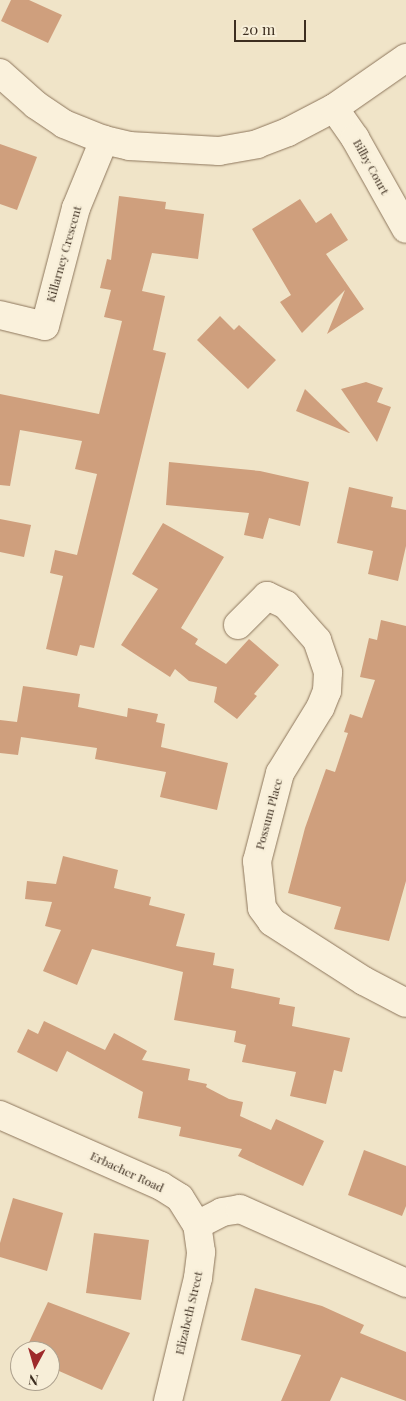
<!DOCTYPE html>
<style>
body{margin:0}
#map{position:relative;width:406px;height:1401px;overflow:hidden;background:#f0e4c8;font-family:"Playfair Display",serif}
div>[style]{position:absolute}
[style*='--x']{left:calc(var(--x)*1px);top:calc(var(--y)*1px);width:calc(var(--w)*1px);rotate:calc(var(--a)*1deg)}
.building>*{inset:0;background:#cf9f7d}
.roads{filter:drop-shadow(0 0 1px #8d765c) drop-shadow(0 0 1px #8d765c)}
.minor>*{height:28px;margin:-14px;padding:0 14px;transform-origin:14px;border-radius:14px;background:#faf1dc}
span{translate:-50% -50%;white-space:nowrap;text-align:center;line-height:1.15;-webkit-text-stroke:4px #f7eed8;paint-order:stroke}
.street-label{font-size:12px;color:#3d2e20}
.north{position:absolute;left:10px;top:1341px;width:50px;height:50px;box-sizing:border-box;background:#f7eed8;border:1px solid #ada18e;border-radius:50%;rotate:186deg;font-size:14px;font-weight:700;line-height:20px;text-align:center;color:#3d2e20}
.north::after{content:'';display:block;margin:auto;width:18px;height:22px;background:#9e2a2b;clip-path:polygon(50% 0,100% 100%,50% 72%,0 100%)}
.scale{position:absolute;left:234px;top:20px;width:72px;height:22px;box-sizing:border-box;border:2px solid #3d2e20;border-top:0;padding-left:6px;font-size:15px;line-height:18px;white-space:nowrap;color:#3d2e20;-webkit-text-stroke:4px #f7eed8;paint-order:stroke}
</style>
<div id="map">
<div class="building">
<div style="clip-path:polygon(11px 0,29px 0,62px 15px,48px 43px,1px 21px)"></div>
<div style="clip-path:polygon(0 144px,37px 157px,17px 210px,0 204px)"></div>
<div style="clip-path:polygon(119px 196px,166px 202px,165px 209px,204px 214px,198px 259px,152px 253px,142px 291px,165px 296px,153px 350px,166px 353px,94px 648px,80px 645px,77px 656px,46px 649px,63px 576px,50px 573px,55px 550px,77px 555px,97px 474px,75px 469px,82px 441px,20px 430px,10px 486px,0 485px,0 394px,99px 414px,122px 321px,104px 317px,111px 290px,100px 288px,107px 259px,111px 260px)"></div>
<div style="clip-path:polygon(300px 199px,316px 223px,331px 213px,348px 240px,326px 254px,364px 309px,327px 334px,345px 290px,302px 333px,280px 302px,291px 295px,252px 229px)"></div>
<div style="clip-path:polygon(220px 316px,234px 330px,239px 325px,276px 360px,248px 389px,197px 340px)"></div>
<div style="clip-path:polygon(366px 382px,383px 388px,377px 402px,391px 407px,377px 442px,341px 389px)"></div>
<div style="clip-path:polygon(305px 389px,350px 433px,349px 433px,296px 411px)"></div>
<div style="clip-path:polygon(169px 462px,260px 471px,309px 482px,300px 526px,269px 518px,263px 539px,244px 535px,249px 513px,166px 505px)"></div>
<div style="clip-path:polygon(349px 487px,393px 497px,391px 507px,406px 510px,406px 546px,398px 581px,368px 574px,373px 551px,337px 543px)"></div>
<div style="clip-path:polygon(0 519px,31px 525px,24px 557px,0 552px)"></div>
<div style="clip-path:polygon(163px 523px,224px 557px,181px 628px,198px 639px,195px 644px,226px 664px,249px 639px,279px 665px,254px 694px,257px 696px,237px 719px,214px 702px,217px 687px,189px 681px,175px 669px,170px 677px,121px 645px,158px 589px,132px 574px)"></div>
<div style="clip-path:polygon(381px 620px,406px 626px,406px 881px,389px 941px,334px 929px,341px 907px,288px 893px,305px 828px,326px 769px,335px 772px,348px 733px,344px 732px,350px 714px,362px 718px,375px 680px,360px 677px,369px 638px,377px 640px)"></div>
<div style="clip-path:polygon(23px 686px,80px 694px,78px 707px,127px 717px,128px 708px,158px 714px,156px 722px,165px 724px,161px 747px,228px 763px,217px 810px,160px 797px,166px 772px,95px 759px,97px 748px,21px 737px,18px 755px,0 753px,0 720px,17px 722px)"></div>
<div style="clip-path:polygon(63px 856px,118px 870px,114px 888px,151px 897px,149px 905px,185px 914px,176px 946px,215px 953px,213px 965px,234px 969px,231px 988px,280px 998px,279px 1004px,295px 1007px,292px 1026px,350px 1038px,342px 1072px,334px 1070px,326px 1104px,290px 1096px,296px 1072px,242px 1062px,246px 1045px,234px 1042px,236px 1031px,174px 1020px,183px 972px,92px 949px,77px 985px,43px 971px,61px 930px,45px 926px,52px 902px,25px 899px,27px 881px,56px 884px)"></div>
<div style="clip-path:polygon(44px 1021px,105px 1050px,114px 1033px,147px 1051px,142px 1060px,190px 1069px,188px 1080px,207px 1084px,206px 1087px,229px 1099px,243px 1102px,240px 1116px,271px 1130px,276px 1119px,324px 1141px,303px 1186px,238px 1156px,242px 1149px,179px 1136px,181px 1127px,138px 1118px,143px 1092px,67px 1051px,57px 1072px,17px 1052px,28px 1029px,38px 1034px)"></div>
<div style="clip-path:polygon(364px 1150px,406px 1166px,406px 1206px,402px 1216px,348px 1195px)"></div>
<div style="clip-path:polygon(13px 1198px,63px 1213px,47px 1271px,0 1257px,0 1243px)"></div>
<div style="clip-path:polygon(94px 1233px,149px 1240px,141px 1300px,86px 1293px)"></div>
<div style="clip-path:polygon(255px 1288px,322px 1306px,364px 1325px,360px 1333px,406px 1352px,406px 1401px,341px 1377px,330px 1401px,281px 1401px,301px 1355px,241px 1340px)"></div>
<div style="clip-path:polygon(48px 1302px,130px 1333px,102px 1390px,50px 1367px,50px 1351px,25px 1351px)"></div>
</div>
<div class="roads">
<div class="minor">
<div style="--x:0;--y:73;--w:48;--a:41.6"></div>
<div style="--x:36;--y:105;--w:34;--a:34"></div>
<div style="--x:64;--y:124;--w:43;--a:21.8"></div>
<div style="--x:104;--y:140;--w:26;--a:13"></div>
<div style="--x:129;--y:146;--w:90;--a:3.2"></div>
<div style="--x:219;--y:151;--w:39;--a:-10"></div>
<div style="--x:257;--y:144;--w:33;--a:-21"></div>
<div style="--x:288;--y:132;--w:52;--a:-27.6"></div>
<div style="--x:334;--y:108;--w:88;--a:-34.8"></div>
<div style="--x:334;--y:108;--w:37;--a:55"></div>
<div style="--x:355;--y:138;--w:104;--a:60.7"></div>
<div style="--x:0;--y:315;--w:46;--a:13.7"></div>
<div style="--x:45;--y:326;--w:122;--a:-75.3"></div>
<div style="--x:76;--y:208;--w:74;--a:-67.6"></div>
<div style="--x:238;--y:625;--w:41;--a:-45"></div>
<div style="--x:267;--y:596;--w:21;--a:25"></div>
<div style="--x:286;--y:605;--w:47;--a:48.5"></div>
<div style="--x:317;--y:640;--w:34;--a:71"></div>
<div style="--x:328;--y:672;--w:19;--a:93"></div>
<div style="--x:327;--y:691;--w:18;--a:112"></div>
<div style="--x:320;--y:708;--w:76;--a:121.6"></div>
<div style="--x:280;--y:773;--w:91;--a:104.6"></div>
<div style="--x:257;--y:861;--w:47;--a:83.9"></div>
<div style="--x:262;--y:908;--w:17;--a:54"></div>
<div style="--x:272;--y:922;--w:109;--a:32.7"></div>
<div style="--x:364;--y:981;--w:47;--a:27.6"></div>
<div style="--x:0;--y:1115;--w:176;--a:23.8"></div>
<div style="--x:161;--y:1186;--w:22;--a:32"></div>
<div style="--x:180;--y:1198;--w:32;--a:58"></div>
<div style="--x:197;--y:1225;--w:28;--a:-27"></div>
<div style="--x:222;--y:1212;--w:18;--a:-9"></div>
<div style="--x:240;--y:1209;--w:182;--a:24"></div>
<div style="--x:168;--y:1401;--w:127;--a:-76.3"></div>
<div style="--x:198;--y:1278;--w:26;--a:-83"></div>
<div style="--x:201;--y:1252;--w:27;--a:-98"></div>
</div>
</div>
<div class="street-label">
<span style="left:371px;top:167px;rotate:61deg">Bilby Court</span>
<span style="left:64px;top:254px;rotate:-74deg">Killarney Crescent</span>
<span style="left:269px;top:814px;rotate:-75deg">Possum Place</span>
<span style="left:127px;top:1172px;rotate:25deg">Erbacher Road</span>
<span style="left:189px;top:1313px;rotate:-77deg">Elizabeth Street</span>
</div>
<div class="north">N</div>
<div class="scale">20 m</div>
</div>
